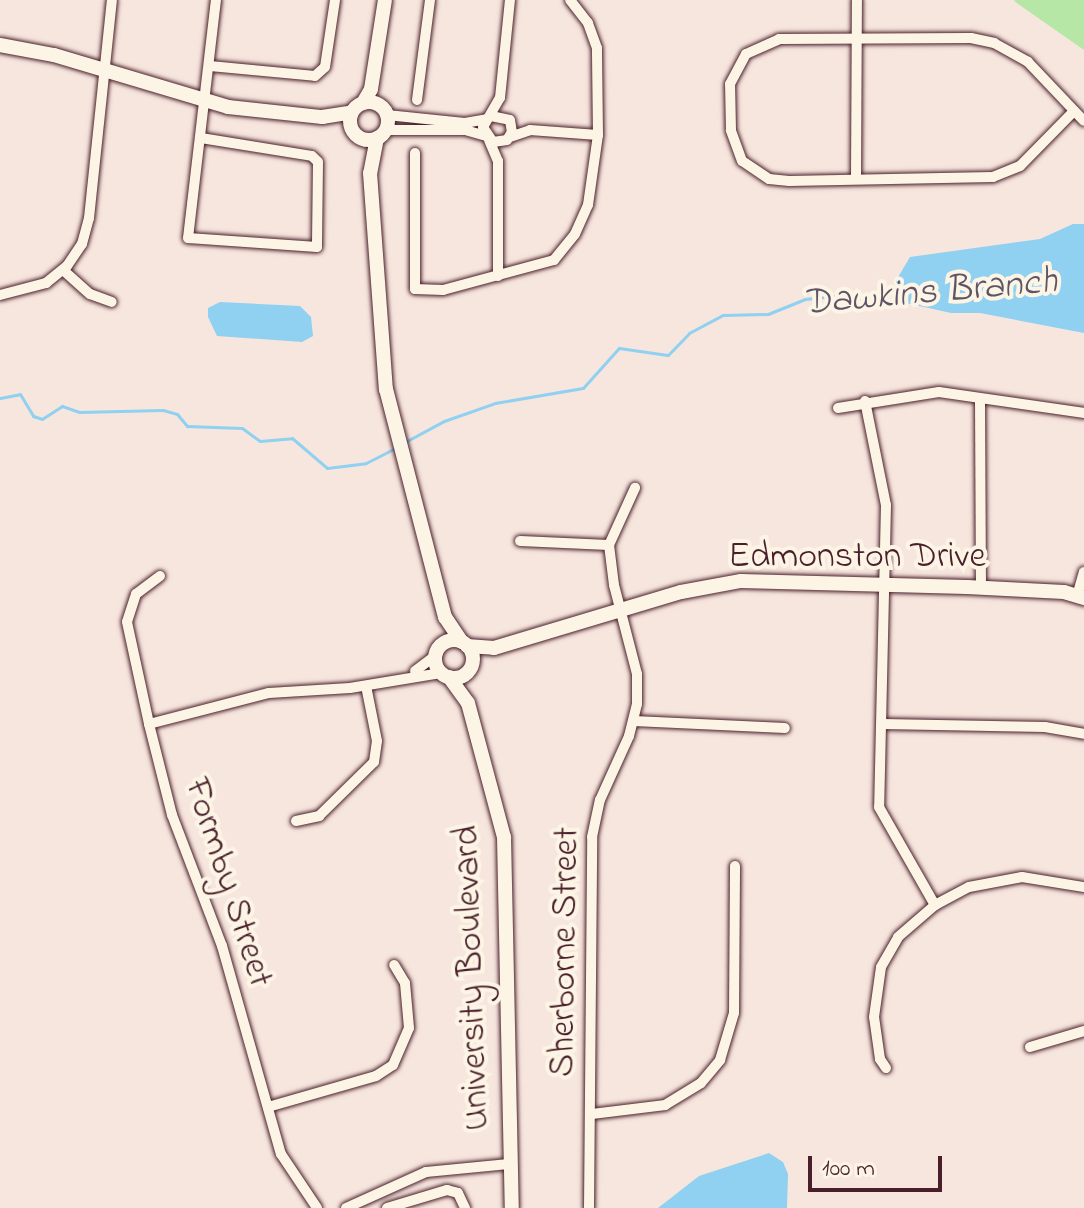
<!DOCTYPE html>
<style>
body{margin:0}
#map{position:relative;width:1084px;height:1208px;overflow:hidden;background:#f7e6de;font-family:"Indie Flower",sans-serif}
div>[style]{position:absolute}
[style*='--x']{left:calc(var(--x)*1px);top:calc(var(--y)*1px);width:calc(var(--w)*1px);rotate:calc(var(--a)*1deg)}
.green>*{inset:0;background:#b6e7a6}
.water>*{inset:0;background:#90d0f1}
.stream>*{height:3px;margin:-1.5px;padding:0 1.5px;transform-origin:1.5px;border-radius:1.5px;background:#90d0f1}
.roads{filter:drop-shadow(0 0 2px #4a1f2b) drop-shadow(0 0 2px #4a1f2b)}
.street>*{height:10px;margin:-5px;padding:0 5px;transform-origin:5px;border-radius:5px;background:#fcf5e5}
.secondary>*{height:14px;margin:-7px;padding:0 7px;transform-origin:7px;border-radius:7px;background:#fcf5e5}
.secondary>.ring{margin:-7px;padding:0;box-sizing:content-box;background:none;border:14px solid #fcf5e5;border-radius:50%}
span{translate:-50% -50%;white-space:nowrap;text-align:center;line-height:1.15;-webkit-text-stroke:8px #fcf5e5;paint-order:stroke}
.street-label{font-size:36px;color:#4a1f2b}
.water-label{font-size:38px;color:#5f5466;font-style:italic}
.scale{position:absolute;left:808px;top:1156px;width:134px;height:36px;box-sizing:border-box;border:4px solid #4a1f2b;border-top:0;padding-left:10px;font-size:24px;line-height:28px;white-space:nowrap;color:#4a1f2b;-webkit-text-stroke:6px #fcf5e5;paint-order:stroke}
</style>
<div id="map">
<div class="green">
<div style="clip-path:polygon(1084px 0,1084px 50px,1014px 1px,1015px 0)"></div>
</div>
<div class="water">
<div style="clip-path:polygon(1073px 224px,1084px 224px,1084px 333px,980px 313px,951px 313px,906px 303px,888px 294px,910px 257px,1040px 239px)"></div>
<div style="clip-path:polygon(220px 302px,300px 306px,311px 317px,313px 336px,302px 342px,217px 336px,208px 317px,208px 308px)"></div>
<div style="clip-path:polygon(769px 1153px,783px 1162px,788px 1174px,787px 1208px,658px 1208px,699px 1176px)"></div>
</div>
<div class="stream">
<div style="--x:0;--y:398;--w:20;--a:-11"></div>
<div style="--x:20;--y:394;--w:26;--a:59"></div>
<div style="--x:33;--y:416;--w:9;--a:18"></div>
<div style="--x:42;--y:419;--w:24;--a:-33"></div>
<div style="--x:62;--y:406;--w:18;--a:19"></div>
<div style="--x:79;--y:412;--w:84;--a:-1.4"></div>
<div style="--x:163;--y:410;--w:15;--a:16"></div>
<div style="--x:177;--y:414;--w:16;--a:50"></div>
<div style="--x:187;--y:426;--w:55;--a:2.1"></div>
<div style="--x:242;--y:428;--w:22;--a:36"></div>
<div style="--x:260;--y:441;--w:32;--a:-5"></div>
<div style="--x:292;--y:438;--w:46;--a:40.6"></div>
<div style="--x:327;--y:468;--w:39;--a:-7"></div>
<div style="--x:366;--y:463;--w:33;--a:-27"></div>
<div style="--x:405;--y:442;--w:44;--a:-28.3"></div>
<div style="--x:444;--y:421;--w:54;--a:-19.4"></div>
<div style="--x:495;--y:403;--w:89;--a:-9.7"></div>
<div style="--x:583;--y:388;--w:54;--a:-48"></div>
<div style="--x:619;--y:348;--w:49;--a:8.1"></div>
<div style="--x:668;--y:355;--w:30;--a:-46"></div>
<div style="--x:689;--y:333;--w:38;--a:-28"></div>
<div style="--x:723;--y:315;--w:45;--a:-1.3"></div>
<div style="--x:768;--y:314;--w:40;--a:-22"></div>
<div style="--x:805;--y:299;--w:38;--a:-6"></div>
<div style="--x:843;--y:295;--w:21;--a:11"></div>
<div style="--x:864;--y:299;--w:27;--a:-13"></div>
</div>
<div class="roads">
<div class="street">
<div style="--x:210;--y:66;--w:105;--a:5.4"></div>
<div style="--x:315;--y:76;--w:13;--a:-42"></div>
<div style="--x:325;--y:67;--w:68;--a:-81.5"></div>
<div style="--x:417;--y:100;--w:101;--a:-82.6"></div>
<div style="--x:1074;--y:111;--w:77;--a:134.5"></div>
<div style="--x:1020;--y:166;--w:29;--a:158"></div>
<div style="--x:993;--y:177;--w:204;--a:178.9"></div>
<div style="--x:789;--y:181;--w:20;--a:-174"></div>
<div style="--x:769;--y:179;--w:32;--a:-146"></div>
<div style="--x:742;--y:161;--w:33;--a:-110"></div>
<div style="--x:731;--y:130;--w:46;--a:-91.2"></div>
<div style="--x:730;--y:84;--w:34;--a:-62"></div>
<div style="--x:746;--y:54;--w:36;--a:-24"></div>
<div style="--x:779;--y:39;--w:192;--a:-0.3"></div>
<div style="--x:971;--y:38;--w:24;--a:12"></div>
<div style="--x:994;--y:43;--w:39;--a:29"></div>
<div style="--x:1028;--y:62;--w:81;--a:46.5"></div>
<div style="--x:387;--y:115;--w:78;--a:5.9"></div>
<div style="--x:465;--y:123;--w:22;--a:-10"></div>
<div style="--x:491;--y:116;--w:19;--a:12"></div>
<div style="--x:510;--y:120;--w:12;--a:81"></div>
<div style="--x:512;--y:132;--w:9;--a:122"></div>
<div style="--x:507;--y:140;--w:14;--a:172"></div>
<div style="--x:493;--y:142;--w:18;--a:-124"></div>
<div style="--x:483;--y:127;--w:34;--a:-60"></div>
<div style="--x:500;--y:98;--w:99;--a:-84.2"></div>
<div style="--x:385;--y:130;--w:80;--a:0"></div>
<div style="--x:465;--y:130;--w:22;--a:16"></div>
<div style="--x:510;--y:137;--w:21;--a:-19"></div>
<div style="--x:530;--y:130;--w:68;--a:4.2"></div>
<div style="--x:201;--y:138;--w:112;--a:9.2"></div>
<div style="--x:312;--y:156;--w:8;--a:45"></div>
<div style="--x:318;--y:162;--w:85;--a:90.7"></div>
<div style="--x:317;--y:247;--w:129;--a:-176"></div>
<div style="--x:188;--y:238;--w:240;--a:-83.3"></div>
<div style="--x:489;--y:140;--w:23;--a:67"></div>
<div style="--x:498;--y:161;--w:115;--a:90"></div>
<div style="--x:415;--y:153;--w:136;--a:90"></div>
<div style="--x:415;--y:289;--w:28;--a:2"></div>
<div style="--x:443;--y:290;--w:115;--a:-15.1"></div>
<div style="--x:554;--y:260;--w:33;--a:-51"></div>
<div style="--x:575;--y:234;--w:32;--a:-66"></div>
<div style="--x:588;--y:205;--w:71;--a:-81.9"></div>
<div style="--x:598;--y:135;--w:87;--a:-90.7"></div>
<div style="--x:597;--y:48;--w:27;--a:-110"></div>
<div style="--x:588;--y:23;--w:29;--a:-128"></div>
<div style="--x:856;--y:178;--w:178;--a:-89.7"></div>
<div style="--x:63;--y:270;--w:36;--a:42"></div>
<div style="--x:90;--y:294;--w:23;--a:20"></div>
<div style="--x:0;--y:295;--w:48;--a:-14.6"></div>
<div style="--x:46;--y:283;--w:27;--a:-39"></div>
<div style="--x:67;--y:266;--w:27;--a:-56"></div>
<div style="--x:82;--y:244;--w:27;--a:-75"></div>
<div style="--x:89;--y:218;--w:219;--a:-84"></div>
<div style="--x:980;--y:400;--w:188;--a:89.7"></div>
<div style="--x:865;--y:401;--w:106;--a:78.6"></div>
<div style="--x:886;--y:505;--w:302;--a:91.3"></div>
<div style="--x:879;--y:807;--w:113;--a:60.3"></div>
<div style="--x:838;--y:408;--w:102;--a:-9"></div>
<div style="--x:939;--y:392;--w:147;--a:8.2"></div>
<div style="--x:520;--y:541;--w:89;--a:2.6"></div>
<div style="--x:160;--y:576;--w:30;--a:143"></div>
<div style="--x:136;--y:594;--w:29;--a:108"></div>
<div style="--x:127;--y:622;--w:104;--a:77.8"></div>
<div style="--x:149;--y:724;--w:94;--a:75.8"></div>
<div style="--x:172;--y:815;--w:140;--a:69.1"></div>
<div style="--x:222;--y:946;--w:216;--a:74.2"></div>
<div style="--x:281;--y:1154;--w:65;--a:56.3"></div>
<div style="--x:1077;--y:596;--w:25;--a:-74"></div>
<div style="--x:415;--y:671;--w:25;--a:-37"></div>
<div style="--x:634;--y:721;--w:151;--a:2.7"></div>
<div style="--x:149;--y:724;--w:124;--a:-14.5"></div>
<div style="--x:269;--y:693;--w:81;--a:-3.5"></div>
<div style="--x:350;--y:688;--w:92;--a:-9.4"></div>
<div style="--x:883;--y:724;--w:162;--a:1.1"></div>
<div style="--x:1045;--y:727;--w:40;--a:10"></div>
<div style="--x:296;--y:821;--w:24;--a:-12"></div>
<div style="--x:319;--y:816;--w:77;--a:-44.5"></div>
<div style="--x:374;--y:762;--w:21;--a:-82"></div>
<div style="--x:377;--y:741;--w:56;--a:-101.3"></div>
<div style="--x:1030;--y:1047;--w:56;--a:-16.5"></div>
<div style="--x:886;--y:1068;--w:11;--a:-124"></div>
<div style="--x:880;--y:1059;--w:42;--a:-98.1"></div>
<div style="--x:874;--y:1017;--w:50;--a:-82"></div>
<div style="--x:881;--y:967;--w:34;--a:-60"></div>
<div style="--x:898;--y:937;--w:49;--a:-40.9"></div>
<div style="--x:935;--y:905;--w:38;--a:-28"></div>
<div style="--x:969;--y:887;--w:54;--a:-10.7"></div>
<div style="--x:1022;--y:877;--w:63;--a:9.2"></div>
<div style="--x:268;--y:1107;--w:112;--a:-16"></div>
<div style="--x:376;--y:1076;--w:20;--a:-33"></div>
<div style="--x:393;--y:1065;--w:40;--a:-66.6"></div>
<div style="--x:409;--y:1028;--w:45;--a:-95.1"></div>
<div style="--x:405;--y:983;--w:21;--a:-121"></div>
<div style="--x:592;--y:1114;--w:74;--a:-7"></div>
<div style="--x:665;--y:1105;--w:42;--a:-31.4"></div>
<div style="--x:701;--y:1083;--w:30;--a:-50"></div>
<div style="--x:720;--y:1060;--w:49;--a:-73.4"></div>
<div style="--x:734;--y:1013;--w:147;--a:-89.6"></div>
<div style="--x:346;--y:1208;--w:88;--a:-24.2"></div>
<div style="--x:426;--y:1172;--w:83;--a:-5.5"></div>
<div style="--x:387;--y:1208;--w:63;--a:-16.7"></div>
<div style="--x:447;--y:1190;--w:11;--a:15"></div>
<div style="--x:458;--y:1193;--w:17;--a:65"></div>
<div style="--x:589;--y:1208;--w:371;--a:-89.5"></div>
<div style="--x:592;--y:837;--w:38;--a:-78"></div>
<div style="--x:600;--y:800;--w:70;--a:-65.6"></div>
<div style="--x:629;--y:736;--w:33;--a:-76"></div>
<div style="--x:637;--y:704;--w:30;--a:-90"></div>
<div style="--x:637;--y:674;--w:92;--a:-104.5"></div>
<div style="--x:614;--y:585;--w:40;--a:-97.1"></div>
<div style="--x:609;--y:545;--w:63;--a:-65.5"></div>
</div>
<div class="secondary">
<div style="--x:0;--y:45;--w:55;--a:10.5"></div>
<div style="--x:54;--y:55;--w:182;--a:16.6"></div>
<div style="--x:228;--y:107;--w:95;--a:6.1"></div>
<div style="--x:322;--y:117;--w:30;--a:-9"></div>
<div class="ring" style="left:350px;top:102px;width:24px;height:24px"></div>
<div style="--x:363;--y:103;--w:16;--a:-60"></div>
<div style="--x:371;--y:89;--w:90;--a:-81.1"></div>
<div style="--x:377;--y:138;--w:36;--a:101"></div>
<div style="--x:370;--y:173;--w:217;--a:85.8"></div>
<div style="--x:386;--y:389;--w:236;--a:75.5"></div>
<div style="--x:445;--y:617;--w:30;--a:56"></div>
<div class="ring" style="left:435px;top:640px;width:24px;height:24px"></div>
<div style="--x:467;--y:646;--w:27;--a:4"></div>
<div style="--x:494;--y:648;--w:195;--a:-16.7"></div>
<div style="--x:681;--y:592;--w:61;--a:-10.4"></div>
<div style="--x:741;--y:581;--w:226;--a:1.5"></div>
<div style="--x:967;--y:587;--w:97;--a:3"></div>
<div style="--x:1064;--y:592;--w:21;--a:17"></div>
<div style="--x:449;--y:677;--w:32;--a:54"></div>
<div style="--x:468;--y:703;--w:139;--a:75"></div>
<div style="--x:504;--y:837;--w:371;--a:88.8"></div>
</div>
</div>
<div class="street-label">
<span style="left:857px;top:558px">Edmonston Drive</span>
<span style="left:227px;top:883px;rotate:72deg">Formby Street</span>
<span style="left:566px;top:952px;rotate:-89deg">Sherborne Street</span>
<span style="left:473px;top:978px;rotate:-92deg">University Boulevard</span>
</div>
<div class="water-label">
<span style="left:930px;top:294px;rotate:-5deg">Dawkins Branch</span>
</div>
<div class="scale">100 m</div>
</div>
